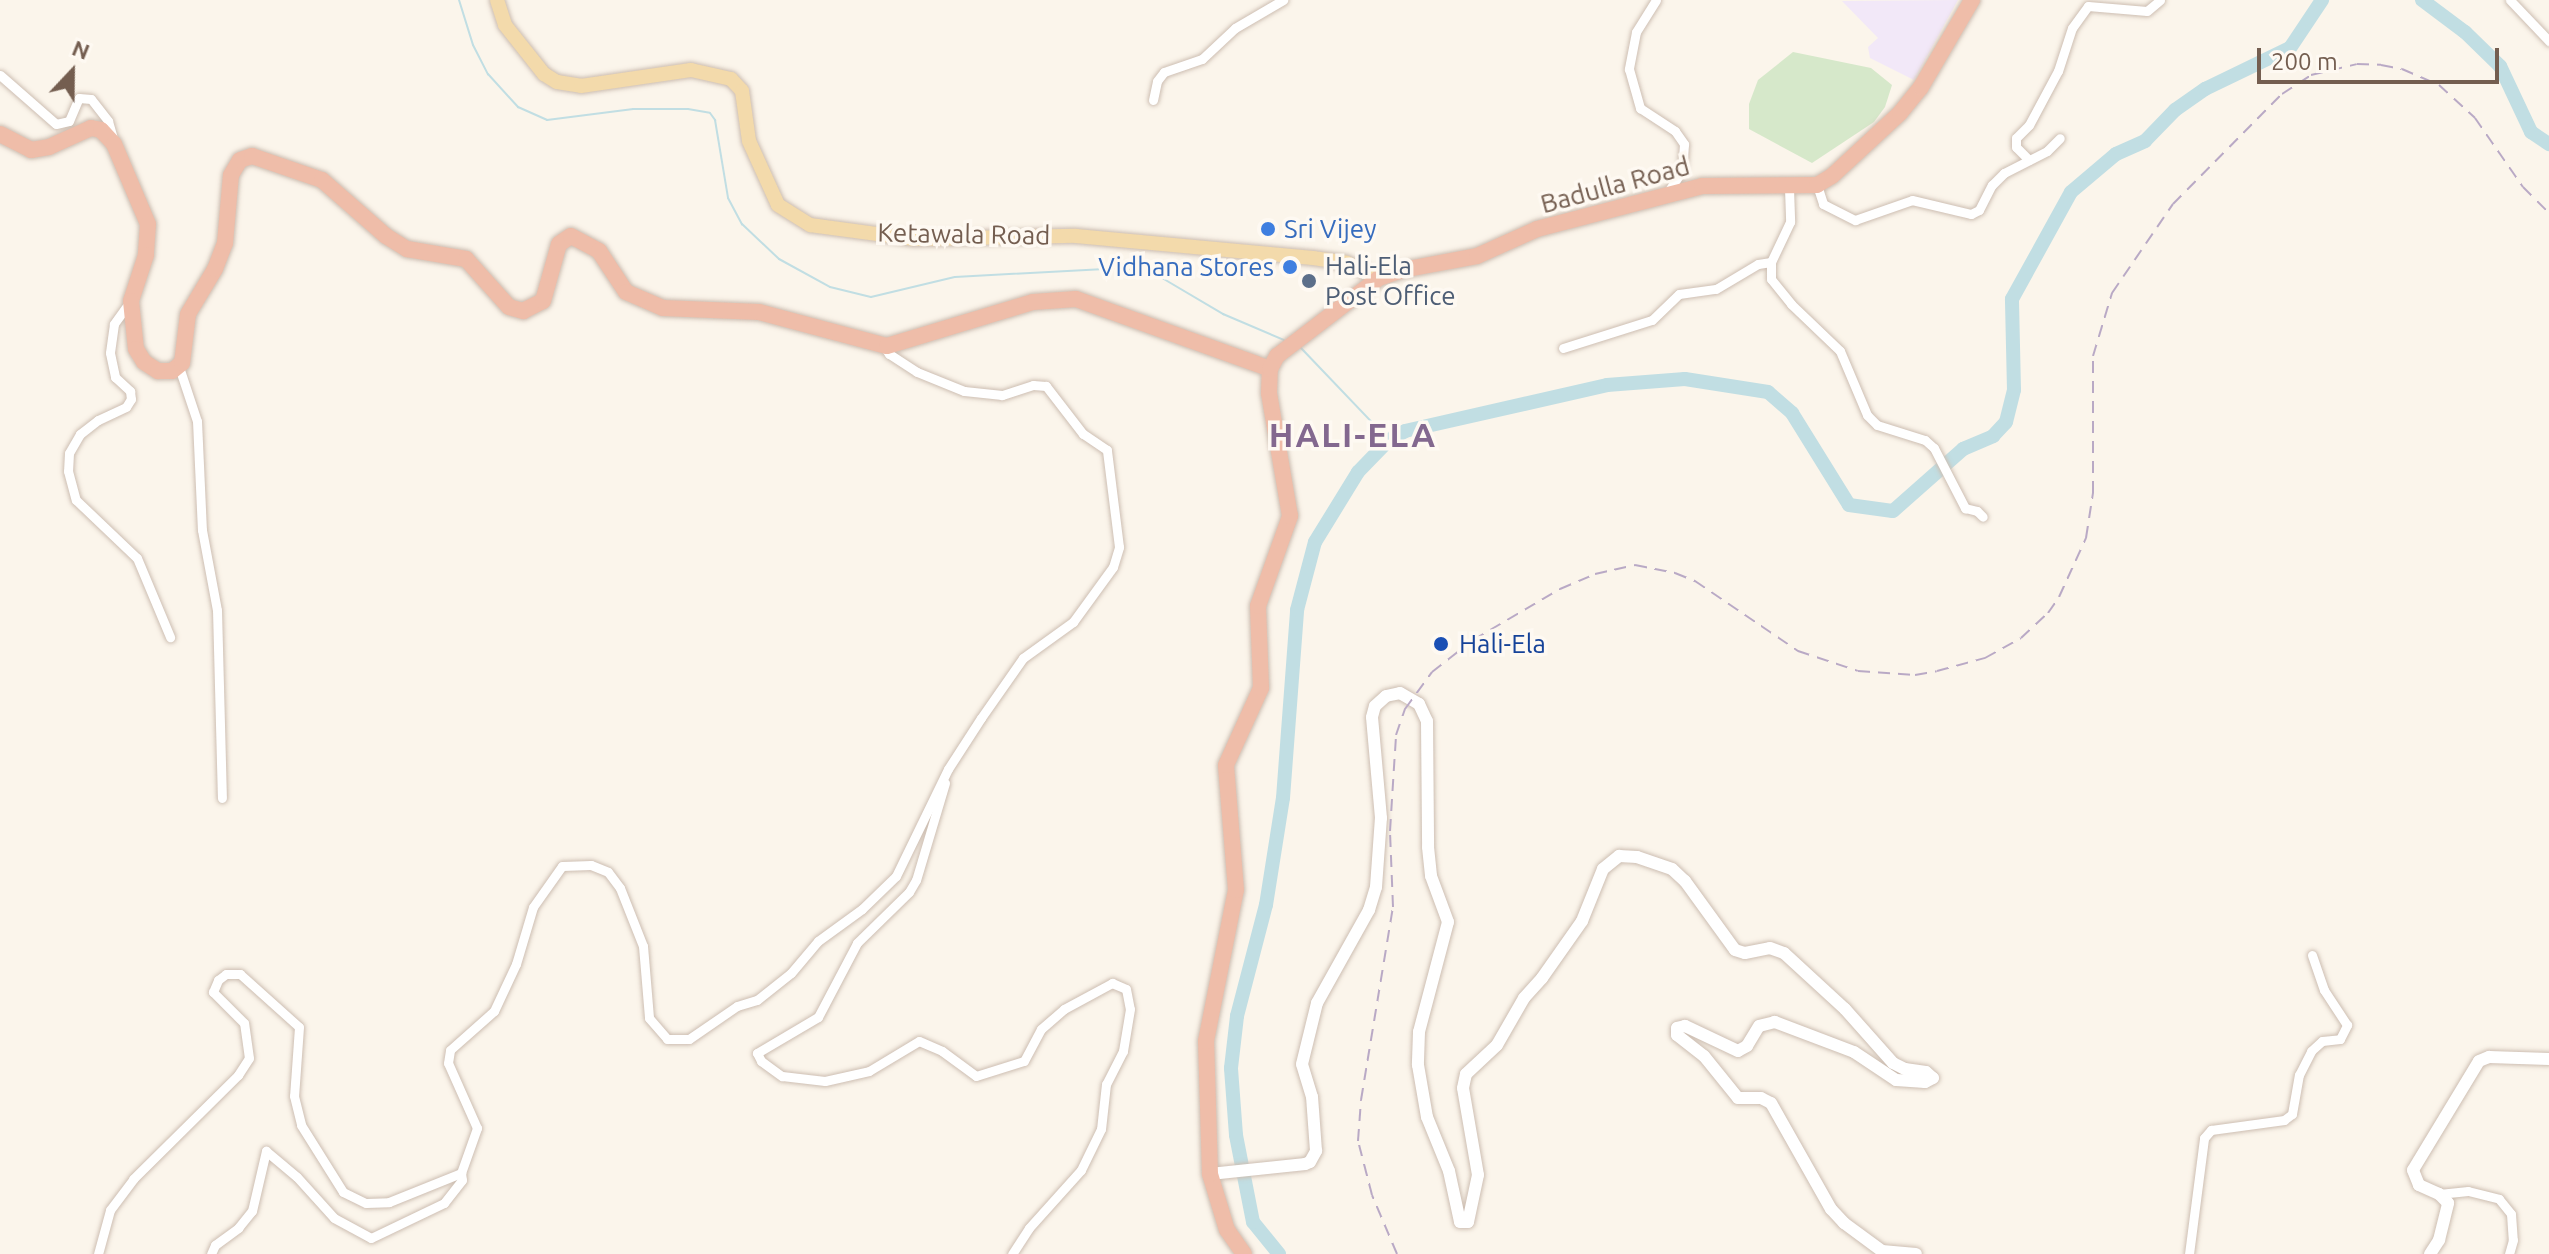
<!DOCTYPE html>
<style>
body{margin:0}
#map{position:relative;width:2549px;height:1254px;overflow:hidden;background:#fbf5eb;font-family:Ubuntu,sans-serif}
div>[style]{position:absolute}
[style*='--x']{left:calc(var(--x)*1px);top:calc(var(--y)*1px);width:calc(var(--w)*1px);rotate:calc(var(--a)*1deg)}
.education>*{inset:0;background:#f2e8f8}
.green>*{inset:0;background:#d6e8ca}
.stream>*{height:2px;margin:-1px;padding:0 1px;transform-origin:1px;border-radius:1px;background:#c1dee3}
.river>*{height:14px;margin:-7px;padding:0 7px;transform-origin:7px;border-radius:7px;background:#c1dee3}
.roads{filter:drop-shadow(0 0 2px #cdbeb2) drop-shadow(0 0 2px #cdbeb2)}
.street>*{height:9px;margin:-4.5px;padding:0 4.5px;transform-origin:4.5px;border-radius:4.5px;background:#fff}
.secondary>*{height:12px;margin:-6px;padding:0 6px;transform-origin:6px;border-radius:6px;background:#fff}
.primary>*{height:14px;margin:-7px;padding:0 7px;transform-origin:7px;border-radius:7px;background:#f3daab}
.highway>*{height:16px;margin:-8px;padding:0 8px;transform-origin:8px;border-radius:8px;background:#efbda9}
.rail>*{height:2px;margin-top:-1px;transform-origin:0;background:repeating-linear-gradient(90deg,#b9a9c5 0 12px,transparent 0 20px)}
.dots>*{width:22px;height:22px;translate:-50% -50%;box-sizing:border-box;border:4px solid #fef9f2;border-radius:50%}
span{translate:-50% -50%;white-space:nowrap;text-align:center;line-height:1.15;-webkit-text-stroke:7px #fef9f2;paint-order:stroke}
.street-label{font-size:26px;color:#745e50}
.shop-label{font-size:26px;color:#366cbe}
.left{translate:0 -50%;text-align:left}
.right{translate:-100% -50%;text-align:right}
.service-label{font-size:26px;color:#4e5e75}
.transit-label{font-size:26px;color:#164399}
.district-label{font-size:34px;color:#83688f;font-weight:700;letter-spacing:2px}
.north{position:absolute;left:32px;top:32px;width:80px;height:80px;-webkit-text-stroke:6px #fef9f2;paint-order:stroke;rotate:22deg;font-size:22px;font-weight:700;line-height:32px;text-align:center;color:#745e50}
.north::after{content:'';display:block;margin:auto;width:28px;height:36px;background:#745e50;clip-path:polygon(50% 0,100% 100%,50% 72%,0 100%)}
.scale{position:absolute;left:2257px;top:48px;width:242px;height:36px;box-sizing:border-box;border:4px solid #745e50;border-top:0;padding-left:10px;font-size:24px;line-height:28px;white-space:nowrap;color:#745e50;-webkit-text-stroke:6px #fef9f2;paint-order:stroke}
</style>
<div id="map">
<div class="education">
<div style="clip-path:polygon(1958px 0,1914px 80px,1870px 58px,1868px 47px,1878px 38px,1842px 1px)"></div>
</div>
<div class="green">
<div style="clip-path:polygon(1793px 52px,1871px 68px,1892px 85px,1885px 107px,1874px 122px,1812px 163px,1749px 129px,1749px 104px,1758px 80px)"></div>
</div>
<div class="stream">
<div style="--x:459;--y:0;--w:47;--a:72.7"></div>
<div style="--x:473;--y:45;--w:33;--a:63"></div>
<div style="--x:488;--y:74;--w:45;--a:47.7"></div>
<div style="--x:518;--y:107;--w:32;--a:24"></div>
<div style="--x:547;--y:120;--w:87;--a:-7.3"></div>
<div style="--x:633;--y:109;--w:55;--a:0"></div>
<div style="--x:688;--y:109;--w:22;--a:10"></div>
<div style="--x:710;--y:113;--w:9;--a:54"></div>
<div style="--x:715;--y:120;--w:79;--a:80.5"></div>
<div style="--x:728;--y:198;--w:30;--a:62"></div>
<div style="--x:742;--y:224;--w:51;--a:43.4"></div>
<div style="--x:779;--y:259;--w:58;--a:28.8"></div>
<div style="--x:830;--y:287;--w:42;--a:13.7"></div>
<div style="--x:871;--y:297;--w:86;--a:-13.4"></div>
<div style="--x:955;--y:277;--w:164;--a:-3.1"></div>
<div style="--x:1119;--y:268;--w:39;--a:10"></div>
<div style="--x:1157;--y:275;--w:77;--a:30.6"></div>
<div style="--x:1223;--y:314;--w:66;--a:23.1"></div>
<div style="--x:1301;--y:348;--w:127;--a:46.3"></div>
</div>
<div class="river">
<div style="--x:2422;--y:0;--w:54;--a:36.7"></div>
<div style="--x:2465;--y:32;--w:49;--a:44.2"></div>
<div style="--x:2500;--y:66;--w:73;--a:64.8"></div>
<div style="--x:2531;--y:132;--w:22;--a:34"></div>
<div style="--x:1279;--y:1254;--w:41;--a:-129.1"></div>
<div style="--x:1253;--y:1222;--w:89;--a:-101.1"></div>
<div style="--x:1236;--y:1135;--w:67;--a:-94.3"></div>
<div style="--x:1231;--y:1068;--w:52;--a:-83.4"></div>
<div style="--x:1237;--y:1016;--w:115;--a:-75.4"></div>
<div style="--x:1266;--y:905;--w:108;--a:-81"></div>
<div style="--x:1283;--y:798;--w:189;--a:-85.7"></div>
<div style="--x:1297;--y:610;--w:70;--a:-75.2"></div>
<div style="--x:1315;--y:542;--w:82;--a:-58.4"></div>
<div style="--x:1358;--y:472;--w:45;--a:-45.9"></div>
<div style="--x:1389;--y:440;--w:18;--a:-29"></div>
<div style="--x:1405;--y:431;--w:207;--a:-12.8"></div>
<div style="--x:1607;--y:385;--w:78;--a:-4.4"></div>
<div style="--x:1685;--y:379;--w:84;--a:8.9"></div>
<div style="--x:1768;--y:392;--w:32;--a:41"></div>
<div style="--x:1792;--y:413;--w:108;--a:58.2"></div>
<div style="--x:1849;--y:505;--w:44;--a:7.8"></div>
<div style="--x:1893;--y:511;--w:94;--a:-41.5"></div>
<div style="--x:1963;--y:449;--w:33;--a:-23"></div>
<div style="--x:1993;--y:436;--w:19;--a:-47"></div>
<div style="--x:2006;--y:422;--w:33;--a:-76"></div>
<div style="--x:2014;--y:390;--w:91;--a:-91.3"></div>
<div style="--x:2012;--y:299;--w:122;--a:-61.1"></div>
<div style="--x:2071;--y:192;--w:59;--a:-40.2"></div>
<div style="--x:2116;--y:154;--w:32;--a:-24"></div>
<div style="--x:2145;--y:141;--w:43;--a:-45.9"></div>
<div style="--x:2175;--y:110;--w:37;--a:-35"></div>
<div style="--x:2205;--y:89;--w:94;--a:-25.8"></div>
<div style="--x:2290;--y:48;--w:58;--a:-56.3"></div>
</div>
<div class="roads">
<div class="street">
<div style="--x:1656;--y:0;--w:38;--a:122"></div>
<div style="--x:1636;--y:32;--w:38;--a:101"></div>
<div style="--x:1629;--y:69;--w:41;--a:74.2"></div>
<div style="--x:1640;--y:108;--w:42;--a:33.3"></div>
<div style="--x:1675;--y:131;--w:16;--a:55"></div>
<div style="--x:1684;--y:144;--w:27;--a:94"></div>
<div style="--x:1682;--y:171;--w:27;--a:124"></div>
<div style="--x:2510;--y:0;--w:57;--a:46.4"></div>
<div style="--x:0;--y:75;--w:74;--a:41.2"></div>
<div style="--x:56;--y:124;--w:13;--a:-13"></div>
<div style="--x:69;--y:121;--w:25;--a:-67"></div>
<div style="--x:79;--y:98;--w:12;--a:5"></div>
<div style="--x:91;--y:99;--w:28;--a:52"></div>
<div style="--x:108;--y:121;--w:19;--a:74"></div>
<div style="--x:1153;--y:100;--w:19;--a:-78"></div>
<div style="--x:1157;--y:81;--w:11;--a:-52"></div>
<div style="--x:1164;--y:72;--w:40;--a:-18.9"></div>
<div style="--x:1202;--y:59;--w:45;--a:-43.2"></div>
<div style="--x:1235;--y:28;--w:56;--a:-30.3"></div>
<div style="--x:2029;--y:160;--w:18;--a:-135"></div>
<div style="--x:2016;--y:147;--w:9;--a:-90"></div>
<div style="--x:2016;--y:138;--w:18;--a:-45"></div>
<div style="--x:2029;--y:125;--w:61;--a:-61.8"></div>
<div style="--x:2058;--y:71;--w:45;--a:-72"></div>
<div style="--x:2072;--y:28;--w:27;--a:-54"></div>
<div style="--x:2088;--y:6;--w:59;--a:4.8"></div>
<div style="--x:2147;--y:11;--w:17;--a:-40"></div>
<div style="--x:1817;--y:185;--w:20;--a:72"></div>
<div style="--x:1823;--y:204;--w:36;--a:27"></div>
<div style="--x:1855;--y:220;--w:60;--a:-19.3"></div>
<div style="--x:1912;--y:200;--w:61;--a:13.3"></div>
<div style="--x:1971;--y:214;--w:9;--a:-27"></div>
<div style="--x:1979;--y:210;--w:28;--a:-63"></div>
<div style="--x:1992;--y:185;--w:17;--a:-45"></div>
<div style="--x:2004;--y:173;--w:48;--a:-27.1"></div>
<div style="--x:2047;--y:151;--w:18;--a:-45"></div>
<div style="--x:1789;--y:188;--w:34;--a:88"></div>
<div style="--x:1790;--y:222;--w:44;--a:115.4"></div>
<div style="--x:1771;--y:262;--w:17;--a:90"></div>
<div style="--x:1771;--y:279;--w:32;--a:51"></div>
<div style="--x:1791;--y:304;--w:68;--a:43.8"></div>
<div style="--x:1840;--y:351;--w:69;--a:67.1"></div>
<div style="--x:1867;--y:415;--w:14;--a:45"></div>
<div style="--x:1877;--y:425;--w:50;--a:17.4"></div>
<div style="--x:1925;--y:440;--w:12;--a:42"></div>
<div style="--x:1934;--y:448;--w:68;--a:62.7"></div>
<div style="--x:1965;--y:508;--w:12;--a:14"></div>
<div style="--x:1977;--y:511;--w:8;--a:45"></div>
<div style="--x:129;--y:303;--w:26;--a:126"></div>
<div style="--x:114;--y:324;--w:29;--a:98"></div>
<div style="--x:110;--y:353;--w:25;--a:78"></div>
<div style="--x:115;--y:377;--w:21;--a:43"></div>
<div style="--x:130;--y:391;--w:8;--a:83"></div>
<div style="--x:131;--y:399;--w:9;--a:122"></div>
<div style="--x:126;--y:407;--w:31;--a:155"></div>
<div style="--x:98;--y:420;--w:23;--a:142"></div>
<div style="--x:80;--y:434;--w:22;--a:120"></div>
<div style="--x:69;--y:453;--w:18;--a:93"></div>
<div style="--x:68;--y:471;--w:30;--a:75"></div>
<div style="--x:76;--y:500;--w:84;--a:43.6"></div>
<div style="--x:137;--y:558;--w:86;--a:67.3"></div>
<div style="--x:1563;--y:348;--w:93;--a:-17.5"></div>
<div style="--x:1652;--y:320;--w:37;--a:-44"></div>
<div style="--x:1679;--y:294;--w:37;--a:-8"></div>
<div style="--x:1716;--y:289;--w:49;--a:-30.8"></div>
<div style="--x:1758;--y:264;--w:13;--a:-9"></div>
<div style="--x:179;--y:367;--w:57;--a:71.6"></div>
<div style="--x:197;--y:421;--w:109;--a:87.4"></div>
<div style="--x:202;--y:530;--w:81;--a:79.4"></div>
<div style="--x:217;--y:610;--w:188;--a:88.5"></div>
<div style="--x:945;--y:783;--w:101;--a:106.6"></div>
<div style="--x:916;--y:880;--w:14;--a:120"></div>
<div style="--x:909;--y:892;--w:73;--a:135.6"></div>
<div style="--x:857;--y:943;--w:84;--a:117.8"></div>
<div style="--x:818;--y:1017;--w:71;--a:149.5"></div>
<div style="--x:757;--y:1053;--w:9;--a:63"></div>
<div style="--x:761;--y:1061;--w:26;--a:36"></div>
<div style="--x:782;--y:1076;--w:43;--a:6.6"></div>
<div style="--x:825;--y:1081;--w:45;--a:-12.8"></div>
<div style="--x:869;--y:1071;--w:58;--a:-31"></div>
<div style="--x:919;--y:1041;--w:25;--a:23"></div>
<div style="--x:942;--y:1051;--w:42;--a:36.3"></div>
<div style="--x:976;--y:1076;--w:50;--a:-17.4"></div>
<div style="--x:1024;--y:1061;--w:36;--a:-62"></div>
<div style="--x:1041;--y:1029;--w:30;--a:-41"></div>
<div style="--x:1064;--y:1009;--w:55;--a:-28.4"></div>
<div style="--x:1112;--y:983;--w:15;--a:23"></div>
<div style="--x:1126;--y:989;--w:20;--a:79"></div>
<div style="--x:1130;--y:1009;--w:43;--a:99.5"></div>
<div style="--x:1123;--y:1051;--w:37;--a:117"></div>
<div style="--x:1106;--y:1084;--w:45;--a:96.3"></div>
<div style="--x:1101;--y:1129;--w:46;--a:116"></div>
<div style="--x:1081;--y:1170;--w:78;--a:131.9"></div>
<div style="--x:1029;--y:1228;--w:31;--a:123"></div>
<div style="--x:2439;--y:1194;--w:29;--a:-6"></div>
<div style="--x:2468;--y:1191;--w:32;--a:14"></div>
<div style="--x:2499;--y:1199;--w:19;--a:51"></div>
<div style="--x:2511;--y:1214;--w:26;--a:86"></div>
<div style="--x:2513;--y:1240;--w:15;--a:106"></div>
<div style="--x:98;--y:1254;--w:46;--a:-74.7"></div>
<div style="--x:110;--y:1210;--w:39;--a:-53"></div>
<div style="--x:133;--y:1179;--w:148;--a:-44.7"></div>
<div style="--x:238;--y:1075;--w:20;--a:-57"></div>
<div style="--x:249;--y:1058;--w:35;--a:-98"></div>
<div style="--x:244;--y:1023;--w:44;--a:-135"></div>
<div style="--x:213;--y:992;--w:13;--a:-67"></div>
<div style="--x:218;--y:980;--w:10;--a:-37"></div>
<div style="--x:226;--y:974;--w:14;--a:0"></div>
<div style="--x:240;--y:974;--w:79;--a:41.9"></div>
<div style="--x:299;--y:1027;--w:69;--a:94.1"></div>
<div style="--x:294;--y:1096;--w:30;--a:76"></div>
<div style="--x:301;--y:1125;--w:79;--a:57.9"></div>
<div style="--x:343;--y:1192;--w:25;--a:26"></div>
<div style="--x:366;--y:1203;--w:23;--a:-2"></div>
<div style="--x:389;--y:1202;--w:78;--a:-21.9"></div>
<div style="--x:461;--y:1173;--w:48;--a:-70.4"></div>
<div style="--x:477;--y:1128;--w:71;--a:-114"></div>
<div style="--x:448;--y:1063;--w:13;--a:-81"></div>
<div style="--x:450;--y:1050;--w:59;--a:-41.6"></div>
<div style="--x:494;--y:1011;--w:52;--a:-64.9"></div>
<div style="--x:516;--y:964;--w:59;--a:-73.4"></div>
<div style="--x:533;--y:907;--w:50;--a:-54.7"></div>
<div style="--x:562;--y:866;--w:29;--a:-2"></div>
<div style="--x:591;--y:865;--w:18;--a:22"></div>
<div style="--x:608;--y:872;--w:20;--a:53"></div>
<div style="--x:620;--y:888;--w:62;--a:68.4"></div>
<div style="--x:643;--y:946;--w:72;--a:85.2"></div>
<div style="--x:649;--y:1018;--w:28;--a:49"></div>
<div style="--x:667;--y:1039;--w:22;--a:0"></div>
<div style="--x:689;--y:1039;--w:58;--a:-34.5"></div>
<div style="--x:737;--y:1006;--w:21;--a:-17"></div>
<div style="--x:757;--y:1000;--w:43;--a:-38.5"></div>
<div style="--x:791;--y:973;--w:42;--a:-49.8"></div>
<div style="--x:818;--y:941;--w:54;--a:-36"></div>
<div style="--x:862;--y:909;--w:47;--a:-44.1"></div>
<div style="--x:896;--y:876;--w:119;--a:-64.1"></div>
<div style="--x:948;--y:769;--w:61;--a:-57.1"></div>
<div style="--x:981;--y:718;--w:73;--a:-55"></div>
<div style="--x:1023;--y:658;--w:62;--a:-35.8"></div>
<div style="--x:1073;--y:622;--w:68;--a:-54"></div>
<div style="--x:1113;--y:567;--w:21;--a:-73"></div>
<div style="--x:1119;--y:547;--w:98;--a:-97.1"></div>
<div style="--x:1107;--y:450;--w:29;--a:-146"></div>
<div style="--x:1083;--y:434;--w:61;--a:-127.6"></div>
<div style="--x:1046;--y:386;--w:13;--a:-176"></div>
<div style="--x:1033;--y:385;--w:33;--a:162"></div>
<div style="--x:1002;--y:395;--w:38;--a:-174"></div>
<div style="--x:964;--y:391;--w:51;--a:-158"></div>
<div style="--x:917;--y:372;--w:33;--a:-147"></div>
<div style="--x:889;--y:354;--w:9;--a:-122"></div>
<div style="--x:211;--y:1254;--w:10;--a:-66"></div>
<div style="--x:215;--y:1245;--w:29;--a:-36"></div>
<div style="--x:238;--y:1228;--w:22;--a:-51"></div>
<div style="--x:252;--y:1211;--w:62;--a:-76.9"></div>
<div style="--x:266;--y:1151;--w:40;--a:40"></div>
<div style="--x:297;--y:1177;--w:55;--a:47.9"></div>
<div style="--x:334;--y:1218;--w:42;--a:28.4"></div>
<div style="--x:371;--y:1238;--w:81;--a:-25.6"></div>
<div style="--x:444;--y:1203;--w:29;--a:-52"></div>
<div style="--x:462;--y:1180;--w:7;--a:-98"></div>
<div style="--x:2189;--y:1254;--w:117;--a:-82.6"></div>
<div style="--x:2204;--y:1138;--w:11;--a:-49"></div>
<div style="--x:2211;--y:1130;--w:74;--a:-7.8"></div>
<div style="--x:2284;--y:1120;--w:10;--a:-37"></div>
<div style="--x:2292;--y:1114;--w:40;--a:-80"></div>
<div style="--x:2299;--y:1075;--w:27;--a:-63"></div>
<div style="--x:2311;--y:1051;--w:15;--a:-42"></div>
<div style="--x:2322;--y:1041;--w:18;--a:-6"></div>
<div style="--x:2340;--y:1039;--w:16;--a:-63"></div>
<div style="--x:2347;--y:1025;--w:42;--a:-123.3"></div>
<div style="--x:2324;--y:990;--w:37;--a:-109"></div>
</div>
<div class="secondary">
<div style="--x:1210;--y:1174;--w:96;--a:-6"></div>
<div style="--x:1305;--y:1164;--w:5;--a:-22"></div>
<div style="--x:1310;--y:1162;--w:13;--a:-61"></div>
<div style="--x:1316;--y:1151;--w:54;--a:-94.2"></div>
<div style="--x:1312;--y:1097;--w:34;--a:-107"></div>
<div style="--x:1302;--y:1064;--w:63;--a:-76.2"></div>
<div style="--x:1317;--y:1003;--w:107;--a:-60.8"></div>
<div style="--x:1369;--y:910;--w:24;--a:-73"></div>
<div style="--x:1376;--y:887;--w:69;--a:-85.9"></div>
<div style="--x:1381;--y:818;--w:101;--a:-95.1"></div>
<div style="--x:1372;--y:717;--w:11;--a:-75"></div>
<div style="--x:1375;--y:706;--w:15;--a:-42"></div>
<div style="--x:1386;--y:696;--w:14;--a:-12"></div>
<div style="--x:1400;--y:693;--w:22;--a:30"></div>
<div style="--x:1419;--y:704;--w:19;--a:65"></div>
<div style="--x:1427;--y:721;--w:126;--a:89.5"></div>
<div style="--x:1428;--y:847;--w:29;--a:84"></div>
<div style="--x:1431;--y:876;--w:49;--a:69.7"></div>
<div style="--x:1448;--y:922;--w:114;--a:104.8"></div>
<div style="--x:1419;--y:1032;--w:33;--a:92"></div>
<div style="--x:1418;--y:1065;--w:53;--a:80.2"></div>
<div style="--x:1427;--y:1117;--w:58;--a:67.8"></div>
<div style="--x:1449;--y:1171;--w:52;--a:77.8"></div>
<div style="--x:1460;--y:1222;--w:8;--a:0"></div>
<div style="--x:1468;--y:1222;--w:48;--a:-78"></div>
<div style="--x:1478;--y:1175;--w:88;--a:-99.8"></div>
<div style="--x:1463;--y:1088;--w:14;--a:-78"></div>
<div style="--x:1466;--y:1074;--w:42;--a:-43.1"></div>
<div style="--x:1497;--y:1045;--w:54;--a:-60.1"></div>
<div style="--x:1524;--y:998;--w:27;--a:-48"></div>
<div style="--x:1542;--y:978;--w:70;--a:-54.9"></div>
<div style="--x:1582;--y:921;--w:56;--a:-68"></div>
<div style="--x:1603;--y:869;--w:21;--a:-39"></div>
<div style="--x:1619;--y:856;--w:18;--a:3"></div>
<div style="--x:1637;--y:857;--w:37;--a:19"></div>
<div style="--x:1672;--y:869;--w:18;--a:43"></div>
<div style="--x:1685;--y:881;--w:85;--a:54.1"></div>
<div style="--x:1735;--y:950;--w:10;--a:17"></div>
<div style="--x:1745;--y:953;--w:25;--a:-11"></div>
<div style="--x:1770;--y:948;--w:15;--a:20"></div>
<div style="--x:1784;--y:953;--w:83;--a:42.6"></div>
<div style="--x:1845;--y:1009;--w:72;--a:48.4"></div>
<div style="--x:1893;--y:1063;--w:13;--a:27"></div>
<div style="--x:1905;--y:1069;--w:21;--a:8"></div>
<div style="--x:1926;--y:1072;--w:9;--a:41"></div>
<div style="--x:1933;--y:1078;--w:9;--a:153"></div>
<div style="--x:1925;--y:1082;--w:29;--a:-176"></div>
<div style="--x:1896;--y:1080;--w:50;--a:-146.3"></div>
<div style="--x:1854;--y:1052;--w:85;--a:-159.2"></div>
<div style="--x:1775;--y:1022;--w:16;--a:166"></div>
<div style="--x:1759;--y:1026;--w:23;--a:121"></div>
<div style="--x:1747;--y:1046;--w:10;--a:151"></div>
<div style="--x:1738;--y:1051;--w:59;--a:-154.7"></div>
<div style="--x:1685;--y:1026;--w:8;--a:166"></div>
<div style="--x:1677;--y:1028;--w:7;--a:90"></div>
<div style="--x:1677;--y:1035;--w:34;--a:38"></div>
<div style="--x:1704;--y:1056;--w:54;--a:51"></div>
<div style="--x:1738;--y:1098;--w:23;--a:0"></div>
<div style="--x:1761;--y:1098;--w:11;--a:27"></div>
<div style="--x:1771;--y:1103;--w:122;--a:60.5"></div>
<div style="--x:1831;--y:1209;--w:19;--a:47"></div>
<div style="--x:1844;--y:1223;--w:47;--a:36.4"></div>
<div style="--x:1882;--y:1251;--w:34;--a:5"></div>
<div style="--x:2430;--y:1254;--w:17;--a:-57"></div>
<div style="--x:2439;--y:1240;--w:38;--a:-76"></div>
<div style="--x:2448;--y:1203;--w:13;--a:-135"></div>
<div style="--x:2439;--y:1194;--w:22;--a:-156"></div>
<div style="--x:2419;--y:1185;--w:16;--a:-112"></div>
<div style="--x:2413;--y:1170;--w:127;--a:-58.8"></div>
<div style="--x:2479;--y:1061;--w:11;--a:-22"></div>
<div style="--x:2489;--y:1057;--w:60;--a:1.9"></div>
</div>
<div class="primary">
<div style="--x:497;--y:0;--w:26;--a:72"></div>
<div style="--x:505;--y:25;--w:63;--a:51.5"></div>
<div style="--x:544;--y:74;--w:15;--a:32"></div>
<div style="--x:557;--y:82;--w:24;--a:9"></div>
<div style="--x:581;--y:86;--w:111;--a:-8.3"></div>
<div style="--x:691;--y:70;--w:41;--a:12.7"></div>
<div style="--x:731;--y:79;--w:16;--a:47"></div>
<div style="--x:742;--y:91;--w:50;--a:82"></div>
<div style="--x:749;--y:141;--w:70;--a:65.6"></div>
<div style="--x:778;--y:205;--w:38;--a:32"></div>
<div style="--x:810;--y:225;--w:104;--a:7.7"></div>
<div style="--x:913;--y:239;--w:163;--a:-1.1"></div>
<div style="--x:1076;--y:236;--w:238;--a:5.3"></div>
<div style="--x:1313;--y:258;--w:34;--a:8"></div>
<div style="--x:1347;--y:263;--w:35;--a:25"></div>
</div>
<div class="highway">
<div style="--x:0;--y:134;--w:35;--a:27"></div>
<div style="--x:31;--y:150;--w:18;--a:-9"></div>
<div style="--x:49;--y:147;--w:46;--a:-24.3"></div>
<div style="--x:91;--y:128;--w:10;--a:11"></div>
<div style="--x:101;--y:130;--w:19;--a:47"></div>
<div style="--x:114;--y:144;--w:87;--a:67"></div>
<div style="--x:148;--y:224;--w:31;--a:94"></div>
<div style="--x:146;--y:255;--w:48;--a:108.1"></div>
<div style="--x:131;--y:301;--w:48;--a:84.1"></div>
<div style="--x:136;--y:349;--w:15;--a:58"></div>
<div style="--x:144;--y:362;--w:17;--a:33"></div>
<div style="--x:158;--y:371;--w:14;--a:0"></div>
<div style="--x:172;--y:371;--w:13;--a:-39"></div>
<div style="--x:182;--y:363;--w:49;--a:-83"></div>
<div style="--x:188;--y:314;--w:52;--a:-59"></div>
<div style="--x:215;--y:269;--w:28;--a:-69"></div>
<div style="--x:225;--y:243;--w:68;--a:-85"></div>
<div style="--x:231;--y:175;--w:17;--a:-59"></div>
<div style="--x:240;--y:160;--w:13;--a:-18"></div>
<div style="--x:252;--y:156;--w:74;--a:18.9"></div>
<div style="--x:322;--y:180;--w:85;--a:41.2"></div>
<div style="--x:386;--y:236;--w:25;--a:32"></div>
<div style="--x:407;--y:249;--w:60;--a:9.6"></div>
<div style="--x:466;--y:259;--w:64;--a:48.1"></div>
<div style="--x:509;--y:307;--w:15;--a:16"></div>
<div style="--x:523;--y:311;--w:22;--a:-27"></div>
<div style="--x:543;--y:301;--w:59;--a:-74.3"></div>
<div style="--x:559;--y:244;--w:14;--a:-34"></div>
<div style="--x:571;--y:236;--w:32;--a:28"></div>
<div style="--x:599;--y:251;--w:49;--a:56.6"></div>
<div style="--x:626;--y:292;--w:40;--a:23.4"></div>
<div style="--x:663;--y:308;--w:96;--a:2.4"></div>
<div style="--x:759;--y:312;--w:132;--a:14.9"></div>
<div style="--x:887;--y:346;--w:152;--a:-16.8"></div>
<div style="--x:1033;--y:302;--w:43;--a:-4"></div>
<div style="--x:1076;--y:299;--w:206;--a:19.8"></div>
<div style="--x:1244;--y:1254;--w:29;--a:-125"></div>
<div style="--x:1227;--y:1230;--w:59;--a:-106.9"></div>
<div style="--x:1210;--y:1174;--w:133;--a:-91.7"></div>
<div style="--x:1206;--y:1041;--w:154;--a:-78.8"></div>
<div style="--x:1236;--y:890;--w:125;--a:-94.6"></div>
<div style="--x:1226;--y:765;--w:85;--a:-65.6"></div>
<div style="--x:1261;--y:688;--w:82;--a:-92.1"></div>
<div style="--x:1258;--y:606;--w:96;--a:-70.4"></div>
<div style="--x:1290;--y:516;--w:125;--a:-99.7"></div>
<div style="--x:1269;--y:393;--w:24;--a:-88"></div>
<div style="--x:1270;--y:369;--w:15;--a:-62"></div>
<div style="--x:1277;--y:356;--w:128;--a:-37.4"></div>
<div style="--x:1379;--y:278;--w:24;--a:-19"></div>
<div style="--x:1402;--y:270;--w:76;--a:-10.6"></div>
<div style="--x:1477;--y:256;--w:66;--a:-24.2"></div>
<div style="--x:1537;--y:229;--w:171;--a:-14.6"></div>
<div style="--x:1702;--y:186;--w:115;--a:-0.5"></div>
<div style="--x:1817;--y:185;--w:17;--a:-31"></div>
<div style="--x:1832;--y:176;--w:93;--a:-42.8"></div>
<div style="--x:1900;--y:113;--w:33;--a:-51"></div>
<div style="--x:1921;--y:87;--w:101;--a:-59.6"></div>
</div>
</div>
<div class="rail">
<div style="--x:1397;--y:1254;--w:64;--a:-113"></div>
<div style="--x:1372;--y:1195;--w:56;--a:-104.5"></div>
<div style="--x:1358;--y:1141;--w:41;--a:-85.8"></div>
<div style="--x:1361;--y:1100;--w:196;--a:-80.6"></div>
<div style="--x:1393;--y:907;--w:76;--a:-92.3"></div>
<div style="--x:1390;--y:831;--w:96;--a:-86.4"></div>
<div style="--x:1396;--y:735;--w:28;--a:-71"></div>
<div style="--x:1405;--y:709;--w:46;--a:-53.9"></div>
<div style="--x:1432;--y:672;--w:52;--a:-38"></div>
<div style="--x:1473;--y:640;--w:101;--a:-30.4"></div>
<div style="--x:1560;--y:589;--w:38;--a:-23"></div>
<div style="--x:1595;--y:574;--w:41;--a:-12.7"></div>
<div style="--x:1635;--y:565;--w:41;--a:11.3"></div>
<div style="--x:1675;--y:573;--w:22;--a:22"></div>
<div style="--x:1695;--y:581;--w:125;--a:34.2"></div>
<div style="--x:1798;--y:651;--w:63;--a:18.4"></div>
<div style="--x:1858;--y:671;--w:57;--a:4"></div>
<div style="--x:1915;--y:675;--w:22;--a:-10"></div>
<div style="--x:1937;--y:671;--w:50;--a:-15.2"></div>
<div style="--x:1985;--y:658;--w:41;--a:-29.1"></div>
<div style="--x:2021;--y:638;--w:37;--a:-43"></div>
<div style="--x:2048;--y:613;--w:19;--a:-55"></div>
<div style="--x:2059;--y:597;--w:65;--a:-65.4"></div>
<div style="--x:2086;--y:538;--w:46;--a:-81.2"></div>
<div style="--x:2093;--y:493;--w:137;--a:-90"></div>
<div style="--x:2093;--y:356;--w:66;--a:-73.2"></div>
<div style="--x:2112;--y:293;--w:108;--a:-55.6"></div>
<div style="--x:2173;--y:204;--w:155;--a:-45.3"></div>
<div style="--x:2282;--y:94;--w:35;--a:-33"></div>
<div style="--x:2311;--y:75;--w:47;--a:-13.4"></div>
<div style="--x:2357;--y:64;--w:24;--a:2"></div>
<div style="--x:2381;--y:65;--w:21;--a:11"></div>
<div style="--x:2402;--y:69;--w:40;--a:23.4"></div>
<div style="--x:2439;--y:85;--w:49;--a:42.5"></div>
<div style="--x:2475;--y:118;--w:84;--a:55.2"></div>
<div style="--x:2523;--y:187;--w:37;--a:45"></div>
</div>
<div class="dots">
<div style="left:1268px;top:229px;background:#3f7fe0"></div>
<div style="left:1290px;top:267px;background:#3f7fe0"></div>
<div style="left:1309px;top:281px;background:#5c6f8a"></div>
<div style="left:1441px;top:644px;background:#1a4fb4"></div>
</div>
<div class="street-label">
<span style="left:1615px;top:185px;rotate:-15deg">Badulla Road</span>
<span style="left:964px;top:234px;rotate:1deg">Ketawala Road</span>
</div>
<div class="shop-label">
<span class="left" style="left:1284px;top:229px">Sri Vijey</span>
<span class="right" style="left:1274px;top:267px">Vidhana Stores</span>
</div>
<div class="service-label">
<span class="left" style="left:1325px;top:281px">Hali-Ela<br>Post Office</span>
</div>
<div class="transit-label">
<span class="left" style="left:1459px;top:644px">Hali-Ela</span>
</div>
<div class="district-label">
<span style="left:1353px;top:435px">HALI-ELA</span>
</div>
<div class="north">N</div>
<div class="scale">200 m</div>
</div>
